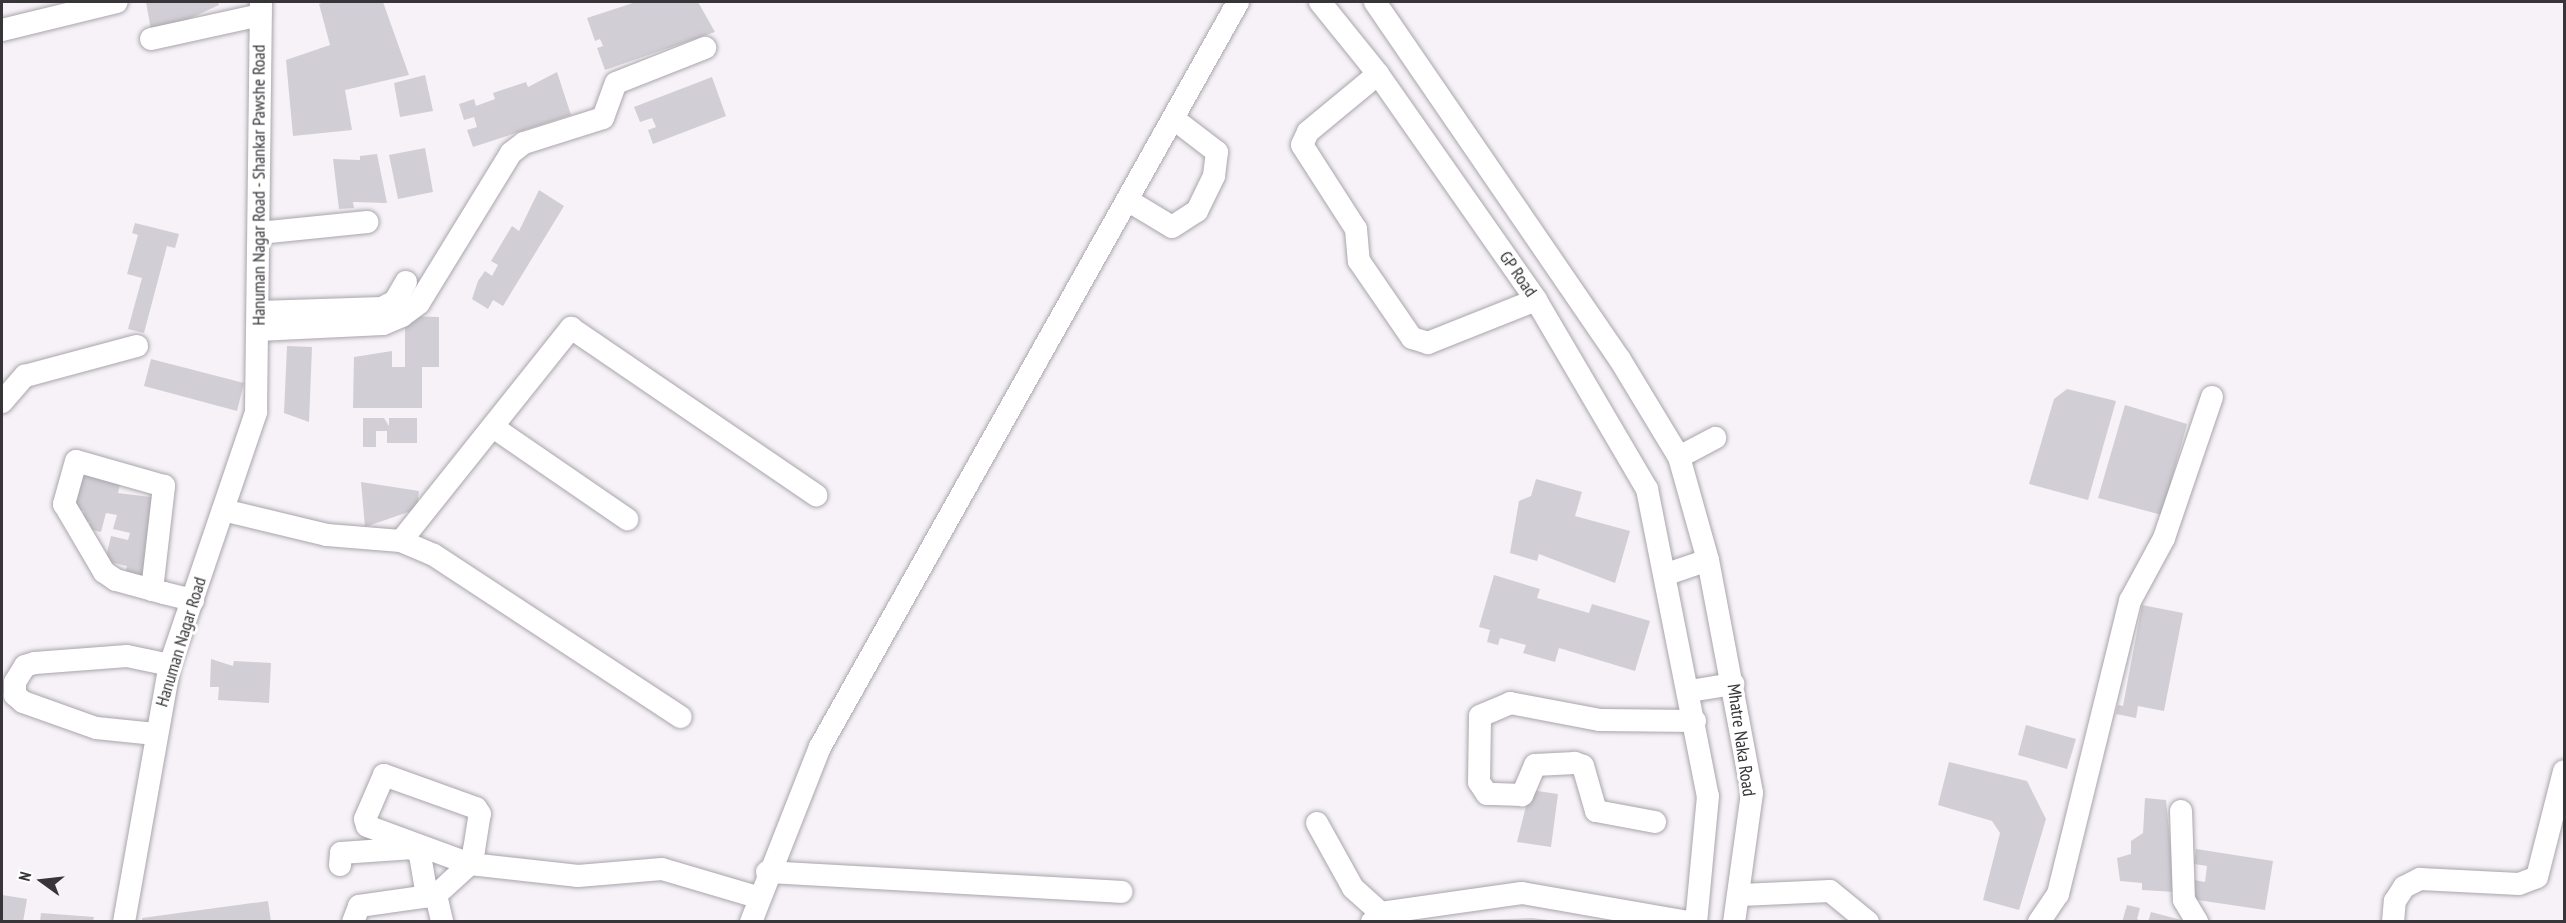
<!DOCTYPE html>
<style>
body{margin:0}
#map{position:relative;width:2566px;height:923px;overflow:hidden;background:#f6f2f8;font-family:"PT Sans Narrow",sans-serif}
div>[style]{position:absolute}
[style*='--x']{left:calc(var(--x)*1px);top:calc(var(--y)*1px);width:calc(var(--w)*1px);rotate:calc(var(--a)*1deg)}
.building>*{inset:0;background:#d1ced5}
.roads{filter:drop-shadow(0 0 2px #a9a5ab) drop-shadow(0 0 2px #a9a5ab)}
.minor>*{height:22px;margin:-11px;padding:0 11px;transform-origin:11px;border-radius:11px;background:#fff}
span{translate:-50% -50%;white-space:nowrap;text-align:center;line-height:1.15;-webkit-text-stroke:6px #fff;paint-order:stroke}
.street-label{font-size:18px;color:#373538}
.frame{position:absolute;inset:0;border:3px solid #373538;pointer-events:none}
.north{position:absolute;left:12px;top:851px;width:60px;height:60px;-webkit-text-stroke:4px #fff;paint-order:stroke;rotate:285deg;font-size:16px;font-weight:700;line-height:24px;text-align:center;color:#373538}
.north::after{content:'';display:block;margin:auto;width:21px;height:27px;background:#373538;clip-path:polygon(50% 0,100% 100%,50% 72%,0 100%)}
</style>
<div id="map">
<div class="building">
<div style="clip-path:polygon(146px 2px,218px 2px,219px 5px,152px 36px)"></div>
<div style="clip-path:polygon(325px 2px,383px 2px,409px 75px,345px 90px,352px 130px,293px 136px,286px 60px,330px 45px,319px 4px)"></div>
<div style="clip-path:polygon(636px 2px,698px 2px,715px 32px,605px 70px,597px 48px,603px 46px,600px 39px,595px 41px,587px 18px)"></div>
<div style="clip-path:polygon(557px 72px,571px 115px,473px 147px,467px 130px,477px 127px,474px 117px,464px 120px,459px 104px,474px 99px,476px 106px,495px 99px,493px 93px,526px 82px,528px 87px)"></div>
<div style="clip-path:polygon(425px 75px,433px 111px,400px 117px,394px 83px)"></div>
<div style="clip-path:polygon(712px 77px,726px 116px,653px 144px,648px 130px,656px 127px,652px 118px,640px 122px,634px 107px)"></div>
<div style="clip-path:polygon(425px 148px,433px 192px,398px 199px,389px 155px)"></div>
<div style="clip-path:polygon(377px 154px,387px 203px,353px 202px,354px 208px,339px 209px,333px 159px,360px 160px,360px 156px)"></div>
<div style="clip-path:polygon(539px 190px,564px 206px,503px 306px,493px 300px,488px 309px,472px 299px,478px 281px,485px 271px,492px 276px,498px 265px,491px 261px,512px 226px,519px 231px)"></div>
<div style="clip-path:polygon(135px 223px,179px 234px,175px 248px,167px 246px,144px 333px,128px 329px,142px 278px,127px 274px,138px 235px,132px 233px)"></div>
<div style="clip-path:polygon(405px 316px,439px 317px,439px 367px,422px 367px,422px 408px,353px 408px,354px 357px,392px 351px,392px 367px,405px 367px)"></div>
<div style="clip-path:polygon(287px 346px,312px 347px,309px 422px,284px 413px)"></div>
<div style="clip-path:polygon(151px 359px,244px 383px,237px 411px,144px 386px)"></div>
<div style="clip-path:polygon(2067px 389px,2116px 401px,2088px 500px,2029px 484px,2054px 399px)"></div>
<div style="clip-path:polygon(2125px 405px,2187px 424px,2162px 515px,2098px 498px)"></div>
<div style="clip-path:polygon(363px 418px,384px 418px,389px 426px,389px 418px,417px 418px,417px 443px,387px 443px,387px 431px,376px 431px,376px 447px,363px 447px)"></div>
<div style="clip-path:polygon(78px 470px,123px 472px,118px 493px,159px 498px,146px 580px,125px 575px,127px 566px,105px 561px,111px 536px,128px 540px,130px 533px,113px 529px,117px 515px,106px 513px,101px 532px,88px 529px,90px 522px,82px 520px,84px 511px,69px 507px)"></div>
<div style="clip-path:polygon(1536px 479px,1582px 492px,1575px 516px,1630px 531px,1615px 583px,1539px 554px,1537px 561px,1510px 553px,1519px 501px,1531px 496px)"></div>
<div style="clip-path:polygon(361px 482px,419px 491px,417px 509px,365px 527px)"></div>
<div style="clip-path:polygon(1494px 575px,1540px 589px,1537px 598px,1589px 613px,1592px 604px,1650px 621px,1635px 671px,1559px 648px,1555px 662px,1523px 653px,1526px 645px,1500px 638px,1498px 645px,1487px 642px,1490px 630px,1479px 627px)"></div>
<div style="clip-path:polygon(2142px 605px,2183px 613px,2164px 711px,2138px 706px,2136px 718px,2116px 714px,2118px 705px,2123px 706px)"></div>
<div style="clip-path:polygon(211px 659px,233px 666px,234px 661px,271px 663px,269px 703px,218px 700px,219px 687px,210px 687px)"></div>
<div style="clip-path:polygon(2026px 725px,2076px 739px,2067px 769px,2018px 755px)"></div>
<div style="clip-path:polygon(1949px 762px,2027px 781px,2046px 819px,2019px 910px,1983px 900px,2000px 833px,1992px 821px,1938px 805px)"></div>
<div style="clip-path:polygon(1530px 790px,1558px 794px,1551px 847px,1517px 842px)"></div>
<div style="clip-path:polygon(2145px 798px,2166px 800px,2175px 892px,2142px 890px,2142px 883px,2120px 881px,2117px 858px,2131px 854px,2131px 841px,2143px 833px)"></div>
<div style="clip-path:polygon(2196px 849px,2273px 861px,2265px 910px,2191px 899px,2194px 880px,2205px 882px,2207px 866px,2194px 864px)"></div>
<div style="clip-path:polygon(2px 895px,27px 899px,23px 922px,2px 922px)"></div>
<div style="clip-path:polygon(268px 901px,271px 922px,142px 922px,142px 918px)"></div>
<div style="clip-path:polygon(2127px 905px,2140px 908px,2137px 919px,2143px 922px,2122px 922px)"></div>
<div style="clip-path:polygon(2151px 912px,2185px 921px,2185px 922px,2148px 922px)"></div>
<div style="clip-path:polygon(41px 913px,94px 917px,93px 922px,40px 922px)"></div>
<div style="clip-path:polygon(1532px 918px,1565px 922px,1477px 922px,1477px 920px)"></div>
</div>
<div class="roads">
<div class="minor">
<div style="--x:1320;--y:2;--w:92;--a:51.1"></div>
<div style="--x:1378;--y:74;--w:276;--a:55"></div>
<div style="--x:1536;--y:300;--w:219;--a:59.6"></div>
<div style="--x:1647;--y:489;--w:313;--a:78.8"></div>
<div style="--x:1708;--y:796;--w:127;--a:95.4"></div>
<div style="--x:1375;--y:2;--w:432;--a:55.6"></div>
<div style="--x:1619;--y:358;--w:116;--a:58.8"></div>
<div style="--x:1679;--y:457;--w:107;--a:74.3"></div>
<div style="--x:1708;--y:560;--w:237;--a:79.3"></div>
<div style="--x:1752;--y:793;--w:130;--a:97.9"></div>
<div style="--x:2;--y:30;--w:118;--a:-13.7"></div>
<div style="--x:151;--y:39;--w:112;--a:-12.4"></div>
<div style="--x:1378;--y:74;--w:91;--a:140.4"></div>
<div style="--x:1308;--y:132;--w:14;--a:115"></div>
<div style="--x:1302;--y:145;--w:100;--a:57.3"></div>
<div style="--x:1356;--y:229;--w:32;--a:85"></div>
<div style="--x:1359;--y:261;--w:93;--a:55.5"></div>
<div style="--x:1412;--y:338;--w:17;--a:17"></div>
<div style="--x:1428;--y:343;--w:116;--a:-21.7"></div>
<div style="--x:1129;--y:201;--w:50;--a:31.2"></div>
<div style="--x:1172;--y:227;--w:30;--a:-33"></div>
<div style="--x:1197;--y:211;--w:39;--a:-64"></div>
<div style="--x:1214;--y:176;--w:24;--a:-83"></div>
<div style="--x:1217;--y:152;--w:54;--a:-142.5"></div>
<div style="--x:259;--y:233;--w:109;--a:-5.8"></div>
<div style="--x:259;--y:312;--w:123;--a:-1.9"></div>
<div style="--x:382;--y:308;--w:15;--a:-28"></div>
<div style="--x:395;--y:301;--w:22;--a:-60"></div>
<div style="--x:258;--y:330;--w:125;--a:-2.7"></div>
<div style="--x:383;--y:324;--w:21;--a:-23"></div>
<div style="--x:402;--y:316;--w:21;--a:-37"></div>
<div style="--x:419;--y:303;--w:176;--a:-58.5"></div>
<div style="--x:511;--y:153;--w:16;--a:-38"></div>
<div style="--x:524;--y:143;--w:83;--a:-17.6"></div>
<div style="--x:603;--y:118;--w:37;--a:-70"></div>
<div style="--x:616;--y:83;--w:96;--a:-21.5"></div>
<div style="--x:2;--y:402;--w:35;--a:-49"></div>
<div style="--x:25;--y:376;--w:116;--a:-15"></div>
<div style="--x:493;--y:427;--w:163;--a:34.5"></div>
<div style="--x:1679;--y:457;--w:41;--a:-27.8"></div>
<div style="--x:223;--y:510;--w:107;--a:13.5"></div>
<div style="--x:327;--y:535;--w:74;--a:4.6"></div>
<div style="--x:401;--y:541;--w:36;--a:23"></div>
<div style="--x:434;--y:555;--w:295;--a:33.3"></div>
<div style="--x:401;--y:541;--w:273;--a:-51.4"></div>
<div style="--x:571;--y:328;--w:297;--a:34.3"></div>
<div style="--x:1667;--y:574;--w:43;--a:-18.9"></div>
<div style="--x:152;--y:590;--w:105;--a:-83.4"></div>
<div style="--x:164;--y:486;--w:91;--a:-164.1"></div>
<div style="--x:76;--y:461;--w:45;--a:105.6"></div>
<div style="--x:64;--y:504;--w:79;--a:59.5"></div>
<div style="--x:104;--y:572;--w:14;--a:34"></div>
<div style="--x:116;--y:580;--w:50;--a:15.2"></div>
<div style="--x:164;--y:593;--w:30;--a:14"></div>
<div style="--x:1690;--y:691;--w:44;--a:-9.2"></div>
<div style="--x:155;--y:734;--w:59;--a:-174.2"></div>
<div style="--x:96;--y:728;--w:77;--a:-160.4"></div>
<div style="--x:23;--y:702;--w:11;--a:-139"></div>
<div style="--x:15;--y:695;--w:13;--a:-90"></div>
<div style="--x:15;--y:682;--w:19;--a:-58"></div>
<div style="--x:25;--y:666;--w:10;--a:-17"></div>
<div style="--x:35;--y:663;--w:92;--a:-4.4"></div>
<div style="--x:127;--y:656;--w:44;--a:11.8"></div>
<div style="--x:2181;--y:811;--w:89;--a:88.1"></div>
<div style="--x:2184;--y:900;--w:26;--a:59"></div>
<div style="--x:1655;--y:822;--w:60;--a:-169.4"></div>
<div style="--x:1596;--y:811;--w:47;--a:-106.1"></div>
<div style="--x:1583;--y:766;--w:9;--a:-159"></div>
<div style="--x:1575;--y:763;--w:40;--a:177.1"></div>
<div style="--x:1535;--y:765;--w:33;--a:113"></div>
<div style="--x:1522;--y:795;--w:35;--a:-178"></div>
<div style="--x:1487;--y:794;--w:14;--a:-124"></div>
<div style="--x:1479;--y:782;--w:66;--a:-89.1"></div>
<div style="--x:1480;--y:716;--w:33;--a:-23"></div>
<div style="--x:1510;--y:703;--w:92;--a:10.7"></div>
<div style="--x:1600;--y:720;--w:95;--a:0.6"></div>
<div style="--x:1317;--y:823;--w:74;--a:61"></div>
<div style="--x:1353;--y:888;--w:38;--a:42"></div>
<div style="--x:340;--y:865;--w:12;--a:-85"></div>
<div style="--x:341;--y:853;--w:72;--a:-4"></div>
<div style="--x:413;--y:848;--w:10;--a:45"></div>
<div style="--x:420;--y:855;--w:42;--a:80.3"></div>
<div style="--x:767;--y:872;--w:355;--a:3.2"></div>
<div style="--x:436;--y:895;--w:28;--a:77"></div>
<div style="--x:1741;--y:895;--w:89;--a:-2.6"></div>
<div style="--x:1830;--y:891;--w:49;--a:39.2"></div>
<div style="--x:124;--y:922;--w:261;--a:-79.9"></div>
<div style="--x:170;--y:665;--w:267;--a:-71.2"></div>
<div style="--x:256;--y:412;--w:410;--a:-89.3"></div>
<div style="--x:353;--y:922;--w:17;--a:-69"></div>
<div style="--x:359;--y:906;--w:78;--a:-8.1"></div>
<div style="--x:436;--y:895;--w:46;--a:-42.4"></div>
<div style="--x:470;--y:864;--w:15;--a:-74"></div>
<div style="--x:474;--y:850;--w:36;--a:-81"></div>
<div style="--x:480;--y:814;--w:7;--a:-124"></div>
<div style="--x:476;--y:808;--w:98;--a:-160.3"></div>
<div style="--x:384;--y:775;--w:48;--a:113.4"></div>
<div style="--x:365;--y:819;--w:7;--a:74"></div>
<div style="--x:367;--y:826;--w:110;--a:20.3"></div>
<div style="--x:470;--y:864;--w:109;--a:6.3"></div>
<div style="--x:578;--y:876;--w:84;--a:-4.8"></div>
<div style="--x:662;--y:869;--w:99;--a:16.4"></div>
<div style="--x:751;--y:922;--w:188;--a:-68.5"></div>
<div style="--x:820;--y:747;--w:854;--a:-60.7"></div>
<div style="--x:1372;--y:922;--w:13;--a:-45"></div>
<div style="--x:1381;--y:913;--w:142;--a:-8.1"></div>
<div style="--x:1522;--y:893;--w:169;--a:9.9"></div>
<div style="--x:2039;--y:922;--w:34;--a:-56"></div>
<div style="--x:2058;--y:894;--w:302;--a:-76.2"></div>
<div style="--x:2130;--y:601;--w:72;--a:-61.6"></div>
<div style="--x:2164;--y:538;--w:149;--a:-71.2"></div>
<div style="--x:2393;--y:922;--w:21;--a:-85"></div>
<div style="--x:2395;--y:901;--w:17;--a:-57"></div>
<div style="--x:2404;--y:887;--w:18;--a:-27"></div>
<div style="--x:2420;--y:879;--w:99;--a:2.9"></div>
<div style="--x:2519;--y:884;--w:19;--a:-21"></div>
<div style="--x:2537;--y:877;--w:109;--a:-75.7"></div>
</div>
</div>
<div class="street-label">
<span style="left:259px;top:185px;rotate:-90deg">Hanuman Nagar Road - Shankar Pawshe Road</span>
<span style="left:1518px;top:274px;rotate:55deg">GP Road</span>
<span style="left:181px;top:642px;rotate:-73deg">Hanuman Nagar Road</span>
<span style="left:1741px;top:740px;rotate:82deg">Mhatre Naka Road</span>
</div>
<div class="frame"></div>
<div class="north">N</div>
</div>
